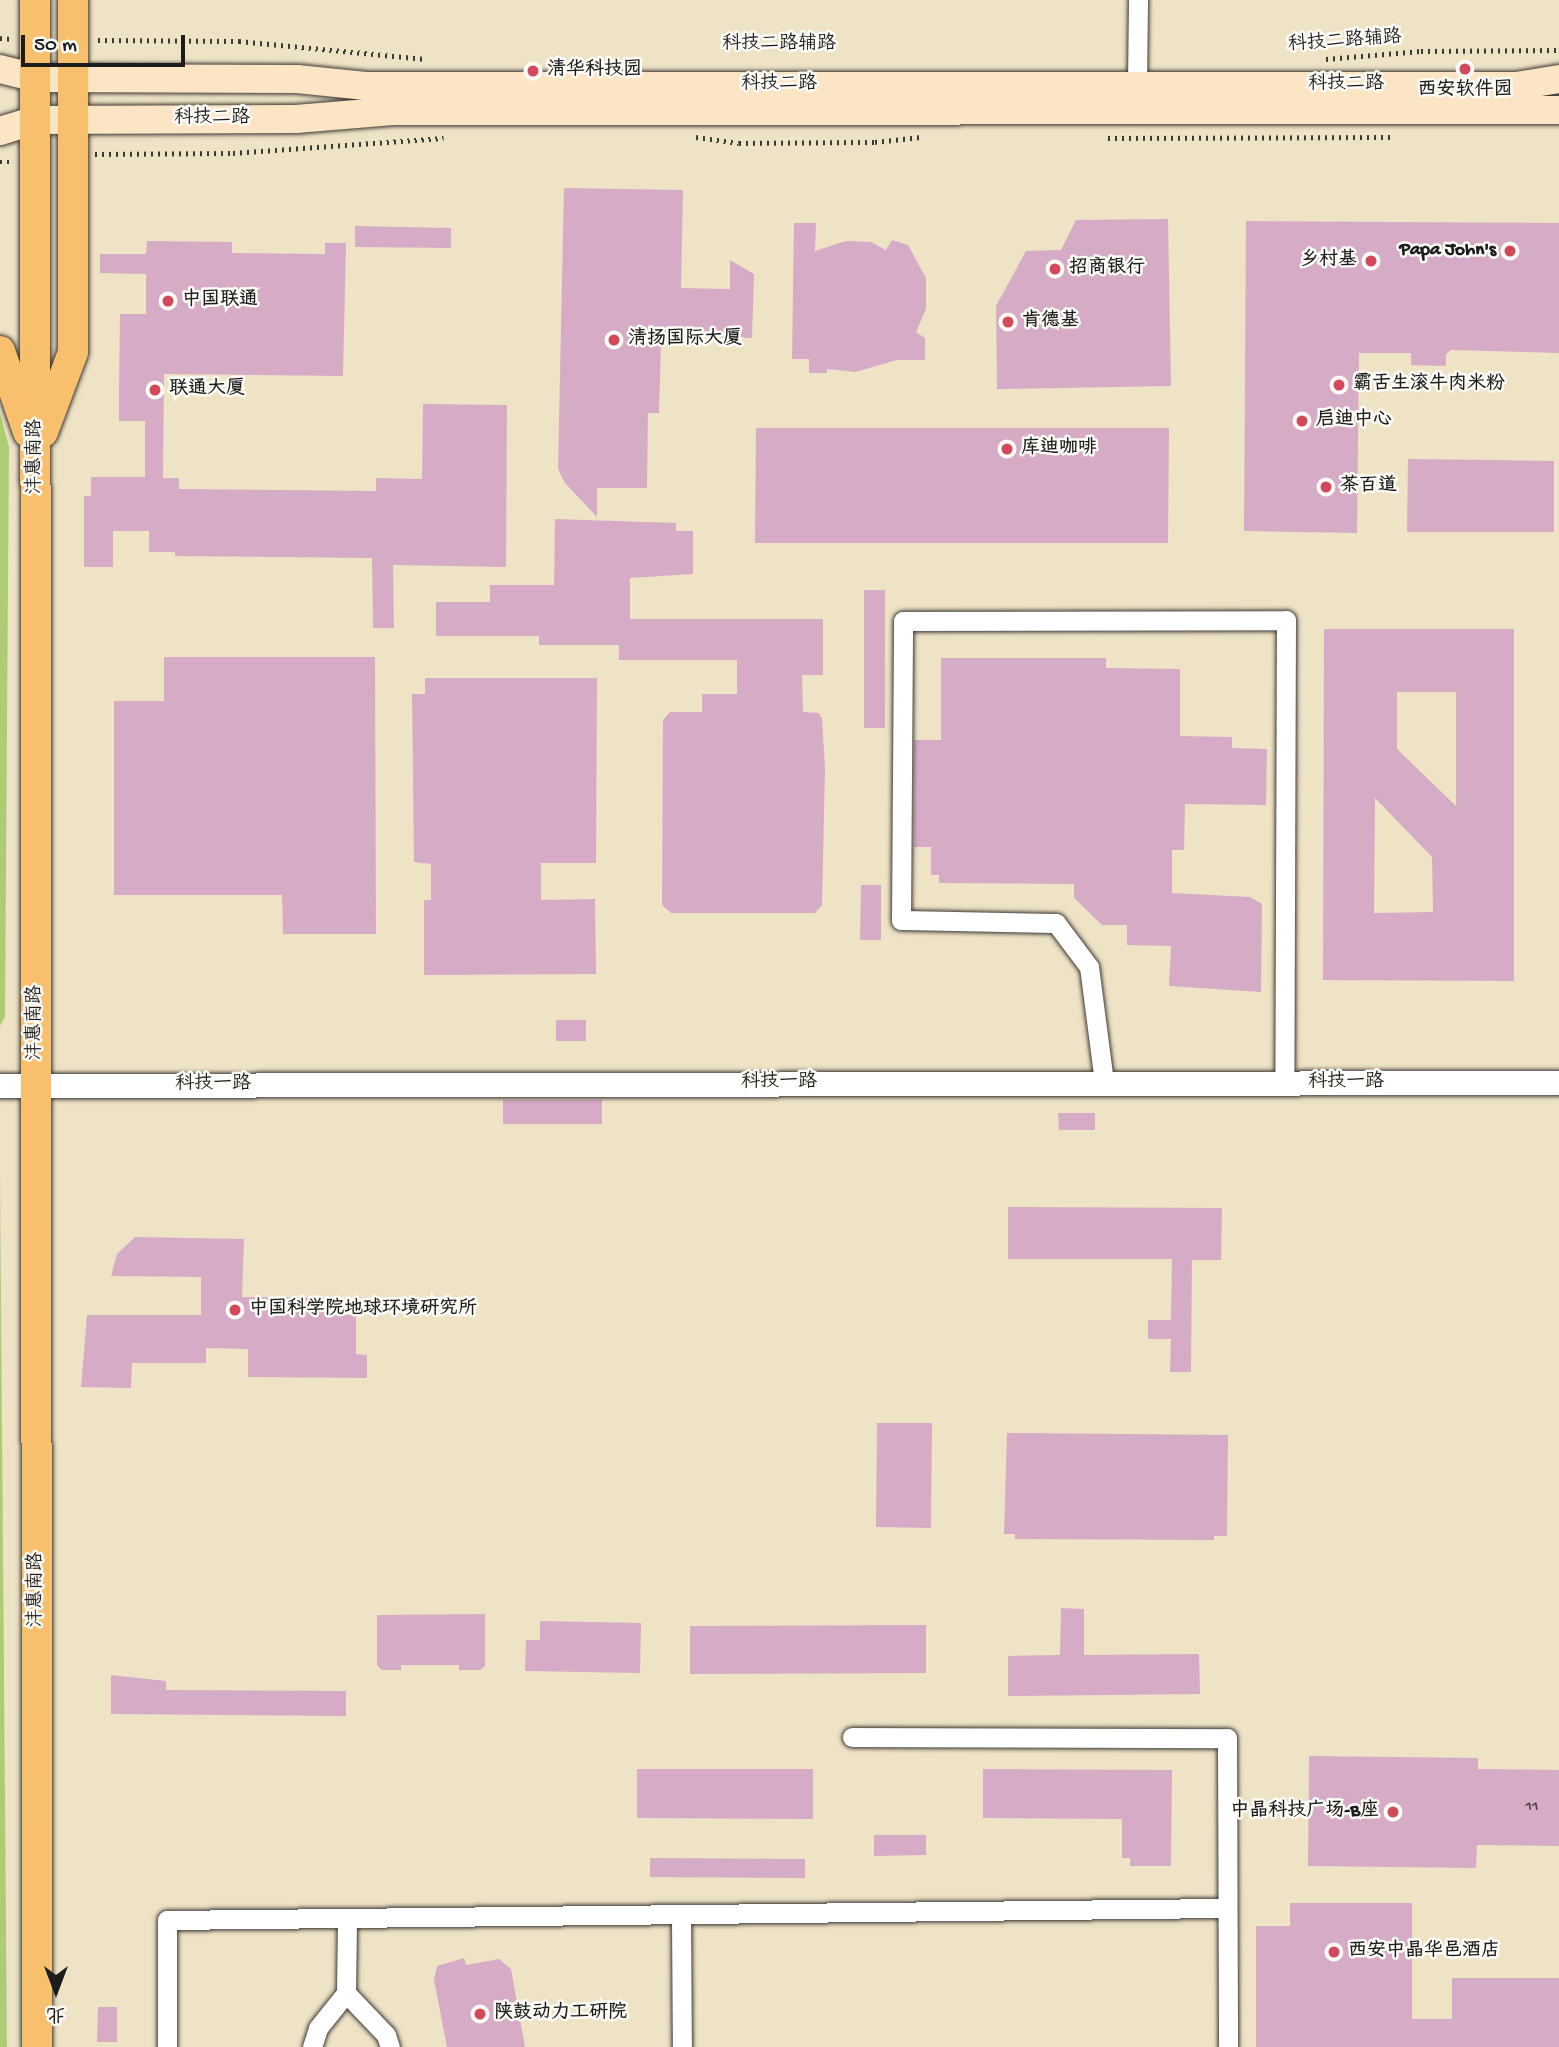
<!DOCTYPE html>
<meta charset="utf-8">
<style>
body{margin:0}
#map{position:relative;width:1559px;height:2047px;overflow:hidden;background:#efe3c6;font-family:"Gochi Hand","LXGW WenKai TC",sans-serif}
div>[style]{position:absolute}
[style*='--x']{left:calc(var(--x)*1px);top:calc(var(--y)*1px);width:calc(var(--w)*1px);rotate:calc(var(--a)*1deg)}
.green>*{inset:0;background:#adcd75}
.building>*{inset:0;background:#d5abc6}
.path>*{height:4.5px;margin-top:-2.25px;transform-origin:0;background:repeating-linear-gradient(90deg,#3c3a36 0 2px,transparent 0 7px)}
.roads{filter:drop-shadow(0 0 2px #3c3a36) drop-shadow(0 0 2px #3c3a36)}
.minor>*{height:19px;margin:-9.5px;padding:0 9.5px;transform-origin:9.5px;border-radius:9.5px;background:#fff}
.tertiary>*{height:24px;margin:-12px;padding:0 12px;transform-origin:12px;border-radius:12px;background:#fff}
.secondary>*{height:28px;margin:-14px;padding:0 14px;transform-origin:14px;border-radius:14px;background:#fce5c4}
.primary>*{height:30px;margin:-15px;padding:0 15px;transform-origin:15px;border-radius:15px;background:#f8bf6c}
.dots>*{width:19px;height:19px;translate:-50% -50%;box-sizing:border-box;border:4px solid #fdfcf7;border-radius:50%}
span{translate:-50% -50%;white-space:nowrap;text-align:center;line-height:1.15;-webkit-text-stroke:5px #fdfcf7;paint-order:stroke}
.number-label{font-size:16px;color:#4a4046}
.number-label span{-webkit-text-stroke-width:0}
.street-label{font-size:19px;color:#1c1c1c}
.poi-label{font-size:19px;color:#1c1c1c;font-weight:700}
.left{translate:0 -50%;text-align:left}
.right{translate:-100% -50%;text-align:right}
.north{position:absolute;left:21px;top:1956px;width:70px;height:70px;-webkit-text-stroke:5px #fdfcf7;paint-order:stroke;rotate:180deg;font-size:19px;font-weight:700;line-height:28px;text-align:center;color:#1c1c1c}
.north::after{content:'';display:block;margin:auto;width:24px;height:32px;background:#1c1c1c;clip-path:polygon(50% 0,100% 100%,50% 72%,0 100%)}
.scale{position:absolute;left:21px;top:35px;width:164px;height:32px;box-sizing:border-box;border:4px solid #1c1c1c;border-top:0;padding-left:9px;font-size:21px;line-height:24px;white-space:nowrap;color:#1c1c1c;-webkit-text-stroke:5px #fdfcf7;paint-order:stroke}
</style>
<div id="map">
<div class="green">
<div style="clip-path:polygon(0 413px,9px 447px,5px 1017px,0 1026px)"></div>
<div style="clip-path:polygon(0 1173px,7px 2047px,0 2047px)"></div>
</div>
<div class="building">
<div style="clip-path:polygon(564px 188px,683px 190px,681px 288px,730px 289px,730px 260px,754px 274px,752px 338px,668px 336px,668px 342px,661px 342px,659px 413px,648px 413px,647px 488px,597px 488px,597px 517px,565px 483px,558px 469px)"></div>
<div style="clip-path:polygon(1168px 219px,1171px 386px,997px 389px,996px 306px,1026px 251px,1061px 250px,1076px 220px)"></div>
<div style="clip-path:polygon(1246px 221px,1559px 223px,1559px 353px,1451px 350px,1446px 354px,1446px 366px,1411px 365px,1411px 353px,1359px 353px,1357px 533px,1244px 531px)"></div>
<div style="clip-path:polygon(794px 223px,816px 223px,815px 251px,846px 241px,871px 242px,886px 250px,892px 240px,908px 245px,926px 278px,926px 309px,916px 332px,925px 338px,925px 360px,897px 360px,855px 372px,827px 369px,827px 373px,809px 373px,809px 359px,792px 359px)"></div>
<div style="clip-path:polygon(355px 226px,451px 228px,451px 248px,355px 247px)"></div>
<div style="clip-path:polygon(147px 241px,232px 242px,232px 253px,325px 254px,325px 243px,346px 243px,343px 376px,164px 374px,163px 478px,179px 478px,179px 489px,376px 491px,376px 478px,422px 479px,423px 404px,507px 405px,506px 567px,393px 565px,394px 628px,373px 628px,372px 558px,175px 556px,175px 552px,149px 552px,149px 531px,113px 531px,113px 567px,84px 567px,84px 496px,91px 496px,91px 477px,145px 477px,145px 421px,119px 421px,119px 393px,120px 314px,146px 314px,146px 274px,100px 273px,100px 254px,146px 254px)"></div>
<div style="clip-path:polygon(756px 428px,1169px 428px,1168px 543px,755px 543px)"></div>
<div style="clip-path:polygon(1408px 459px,1554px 461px,1554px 532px,1407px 532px)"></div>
<div style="clip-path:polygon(555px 519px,676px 523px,676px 531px,693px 531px,693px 574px,630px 578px,630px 619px,823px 619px,823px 675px,802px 675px,803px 712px,819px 713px,822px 719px,825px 768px,822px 905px,815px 913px,671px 913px,662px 905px,663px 720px,670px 712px,702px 712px,702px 694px,737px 694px,737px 660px,619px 660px,619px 645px,539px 645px,539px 636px,436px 636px,436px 602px,490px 602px,490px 585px,554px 585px)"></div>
<div style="clip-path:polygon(864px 590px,885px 590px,885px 728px,864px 728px)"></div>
<div style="clip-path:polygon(evenodd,1324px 629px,1514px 629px,1514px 981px,1323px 980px,1324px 629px,1397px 692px,1456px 692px,1456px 806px,1397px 749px,1397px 692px,1324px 629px,1375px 798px,1432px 857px,1433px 912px,1374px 913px,1375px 798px)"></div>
<div style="clip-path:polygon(164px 657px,375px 657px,376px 934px,283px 934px,282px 895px,114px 895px,114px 701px,164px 701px)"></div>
<div style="clip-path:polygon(941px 658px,1106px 658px,1106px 668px,1180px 669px,1180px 736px,1232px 737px,1232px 748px,1267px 749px,1266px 805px,1185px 804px,1184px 850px,1172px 850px,1172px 893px,1250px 897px,1262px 904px,1261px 992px,1169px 986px,1171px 946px,1127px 945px,1127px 925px,1102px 925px,1074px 898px,1074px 884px,939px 883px,939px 875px,931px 875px,931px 847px,914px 847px,914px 740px,941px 740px)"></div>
<div style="clip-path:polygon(425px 678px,597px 678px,596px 863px,541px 863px,541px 900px,595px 899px,596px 974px,424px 975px,424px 900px,431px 900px,431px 864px,414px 862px,412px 694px,425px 694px)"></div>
<div style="clip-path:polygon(861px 885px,881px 885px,881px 940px,860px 940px)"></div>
<div style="clip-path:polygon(556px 1020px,586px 1020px,586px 1041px,556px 1041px)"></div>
<div style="clip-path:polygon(503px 1100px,602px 1100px,602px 1124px,503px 1124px)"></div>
<div style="clip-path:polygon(1058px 1113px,1095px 1113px,1095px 1130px,1059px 1130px)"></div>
<div style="clip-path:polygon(1008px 1207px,1222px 1208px,1221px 1260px,1192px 1260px,1191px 1372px,1170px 1372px,1171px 1339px,1148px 1339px,1148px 1320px,1171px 1320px,1172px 1259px,1008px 1259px)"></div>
<div style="clip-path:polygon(135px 1237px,244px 1239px,242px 1297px,347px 1298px,346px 1315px,356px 1315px,356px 1354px,367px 1355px,367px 1378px,248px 1377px,248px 1349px,206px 1348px,206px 1363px,132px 1363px,131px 1388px,81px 1387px,87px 1315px,201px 1315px,201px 1277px,111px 1276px,117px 1254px)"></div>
<div style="clip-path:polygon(877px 1423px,932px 1423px,931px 1528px,876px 1527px)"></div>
<div style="clip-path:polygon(1007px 1433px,1228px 1435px,1227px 1536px,1214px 1536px,1214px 1540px,1015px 1539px,1015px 1534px,1004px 1534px)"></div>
<div style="clip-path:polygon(1061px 1608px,1084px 1609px,1084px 1655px,1199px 1654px,1200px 1694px,1008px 1696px,1008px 1656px,1060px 1655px)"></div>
<div style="clip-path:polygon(485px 1614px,485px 1666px,480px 1670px,459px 1670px,459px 1665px,401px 1665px,401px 1670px,382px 1670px,377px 1665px,377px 1615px)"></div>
<div style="clip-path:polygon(540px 1621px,641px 1623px,640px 1673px,525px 1671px,526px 1640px,540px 1640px)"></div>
<div style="clip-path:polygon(926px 1625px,926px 1673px,690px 1674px,690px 1626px)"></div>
<div style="clip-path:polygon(111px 1675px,166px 1681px,166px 1690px,346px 1691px,346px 1716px,111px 1714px)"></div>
<div style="clip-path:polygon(1309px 1756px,1478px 1758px,1478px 1769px,1559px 1770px,1559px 1846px,1477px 1845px,1476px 1868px,1308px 1866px)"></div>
<div style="clip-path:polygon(637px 1769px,813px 1769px,813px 1819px,637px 1818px)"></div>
<div style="clip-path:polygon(983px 1769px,1172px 1770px,1171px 1866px,1130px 1866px,1130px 1858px,1122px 1858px,1122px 1819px,983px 1818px)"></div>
<div style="clip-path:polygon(874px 1835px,926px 1835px,926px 1855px,874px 1856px)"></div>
<div style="clip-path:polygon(650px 1858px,805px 1859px,805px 1878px,650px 1877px)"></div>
<div style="clip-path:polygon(1290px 1903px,1412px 1903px,1412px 2019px,1452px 2019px,1452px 1978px,1559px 1978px,1559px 2047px,1256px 2047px,1256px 1926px,1290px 1926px)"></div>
<div style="clip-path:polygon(464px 1958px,466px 1965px,499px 1959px,511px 1969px,525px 2047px,447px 2047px,434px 1980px,437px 1966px)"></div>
<div style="clip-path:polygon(98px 2007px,117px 2007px,117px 2042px,97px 2042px)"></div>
</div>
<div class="path">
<div style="--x:0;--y:38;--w:12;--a:5"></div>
<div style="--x:98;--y:40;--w:141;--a:0.4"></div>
<div style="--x:239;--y:41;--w:187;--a:5.5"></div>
<div style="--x:1326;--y:59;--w:95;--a:-4.8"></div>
<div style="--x:1421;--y:51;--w:138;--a:-0.4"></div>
<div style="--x:696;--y:137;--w:43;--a:7.9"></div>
<div style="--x:739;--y:143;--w:136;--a:-0.4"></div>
<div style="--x:875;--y:142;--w:46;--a:-6.2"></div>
<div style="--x:1108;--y:138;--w:282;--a:-0.2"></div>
<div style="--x:95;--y:154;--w:138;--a:-0.4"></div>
<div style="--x:233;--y:153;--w:211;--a:-4.1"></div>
<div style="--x:0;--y:162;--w:10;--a:0"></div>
</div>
<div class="roads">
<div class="minor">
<div style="--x:1137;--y:84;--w:84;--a:-89.3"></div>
<div style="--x:1104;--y:1082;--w:116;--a:-97.4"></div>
<div style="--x:1089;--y:967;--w:55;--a:-126.9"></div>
<div style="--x:1056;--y:923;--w:155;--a:-178.9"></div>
<div style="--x:901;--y:920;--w:299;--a:-89.6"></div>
<div style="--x:903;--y:621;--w:383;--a:-0.1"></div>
<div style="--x:1286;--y:620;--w:462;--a:90.2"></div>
<div style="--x:852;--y:1737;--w:375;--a:0.2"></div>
<div style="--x:1227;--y:1738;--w:309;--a:89.8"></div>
<div style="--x:681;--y:1917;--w:130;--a:89.6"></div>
<div style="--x:346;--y:1993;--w:58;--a:46.4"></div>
<div style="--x:386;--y:2035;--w:13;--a:72"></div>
<div style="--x:167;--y:2047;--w:127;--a:-90"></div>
<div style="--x:167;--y:1920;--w:1060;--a:-0.65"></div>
<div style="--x:312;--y:2047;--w:20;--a:-72"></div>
<div style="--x:318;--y:2028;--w:45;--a:-51.3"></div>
<div style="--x:346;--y:1993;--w:74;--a:-89.2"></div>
</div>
<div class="tertiary">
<div style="--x:0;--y:1086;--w:1559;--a:-0.11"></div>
</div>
<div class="secondary">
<div style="--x:0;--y:69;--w:36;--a:14"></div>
<div style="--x:35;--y:78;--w:262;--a:0.2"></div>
<div style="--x:297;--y:79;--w:69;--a:5.8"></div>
<div style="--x:366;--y:86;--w:1150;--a:0"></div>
<div style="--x:1516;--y:86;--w:44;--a:-9.2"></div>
<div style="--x:0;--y:131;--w:37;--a:-17"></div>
<div style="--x:35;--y:120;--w:261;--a:-0.2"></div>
<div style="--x:296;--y:119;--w:97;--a:-4.7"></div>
<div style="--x:393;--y:111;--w:1166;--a:-0.05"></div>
</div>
<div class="primary">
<div style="--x:35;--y:0;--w:2047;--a:89.94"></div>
<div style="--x:0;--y:351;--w:86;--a:70.9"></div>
<div style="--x:43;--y:432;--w:85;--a:-69.4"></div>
<div style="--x:73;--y:352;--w:352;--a:-90"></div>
</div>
</div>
<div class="dots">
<div style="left:1465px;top:69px;background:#d1495b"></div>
<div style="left:533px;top:71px;background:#d1495b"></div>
<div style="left:1510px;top:251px;background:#d1495b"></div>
<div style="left:1371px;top:261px;background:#d1495b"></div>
<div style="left:1055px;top:269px;background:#d1495b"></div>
<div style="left:168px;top:301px;background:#d1495b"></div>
<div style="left:1008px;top:322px;background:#d1495b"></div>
<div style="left:614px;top:340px;background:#d1495b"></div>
<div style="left:1339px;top:385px;background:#d1495b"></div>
<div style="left:155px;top:390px;background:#d1495b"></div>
<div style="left:1302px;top:421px;background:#d1495b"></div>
<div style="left:1007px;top:449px;background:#d1495b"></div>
<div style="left:1326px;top:487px;background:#d1495b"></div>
<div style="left:235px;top:1310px;background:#d1495b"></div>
<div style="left:1393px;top:1812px;background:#d1495b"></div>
<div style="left:1334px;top:1952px;background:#d1495b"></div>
<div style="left:480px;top:2014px;background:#d1495b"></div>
</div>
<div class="number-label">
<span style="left:1532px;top:1808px">11</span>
</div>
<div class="street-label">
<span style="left:1345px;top:42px;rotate:-4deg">科技二路辅路</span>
<span style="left:779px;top:45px">科技二路辅路</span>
<span style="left:779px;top:85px">科技二路</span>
<span style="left:1346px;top:85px">科技二路</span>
<span style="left:212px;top:119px">科技二路</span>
<span style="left:36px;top:457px;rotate:-90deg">沣惠南路</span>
<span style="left:36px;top:1023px;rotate:-90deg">沣惠南路</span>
<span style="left:779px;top:1083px">科技一路</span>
<span style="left:1346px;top:1083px">科技一路</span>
<span style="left:213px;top:1085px">科技一路</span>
<span style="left:37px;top:1590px;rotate:-90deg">沣惠南路</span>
</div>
<div class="poi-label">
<span class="left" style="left:547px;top:71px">清华科技园</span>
<span style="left:1465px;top:91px">西安软件园</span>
<span class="right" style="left:1496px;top:251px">Papa John's</span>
<span class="right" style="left:1357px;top:261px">乡村基</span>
<span class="left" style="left:1069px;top:269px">招商银行</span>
<span class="left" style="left:182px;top:301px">中国联通</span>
<span class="left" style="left:1022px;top:322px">肯德基</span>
<span class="left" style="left:628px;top:340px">清扬国际大厦</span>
<span class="left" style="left:1353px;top:385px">霸舌生滚牛肉米粉</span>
<span class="left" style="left:169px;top:390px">联通大厦</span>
<span class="left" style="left:1316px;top:421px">启迪中心</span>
<span class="left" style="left:1021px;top:449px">库迪咖啡</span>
<span class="left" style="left:1340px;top:487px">茶百道</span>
<span class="left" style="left:249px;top:1310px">中国科学院地球环境研究所</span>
<span class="right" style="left:1379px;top:1812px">中晶科技广场-B座</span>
<span class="left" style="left:1348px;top:1952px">西安中晶华邑酒店</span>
<span class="left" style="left:494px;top:2014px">陕鼓动力工研院</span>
</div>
<div class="north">北</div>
<div class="scale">50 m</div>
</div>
